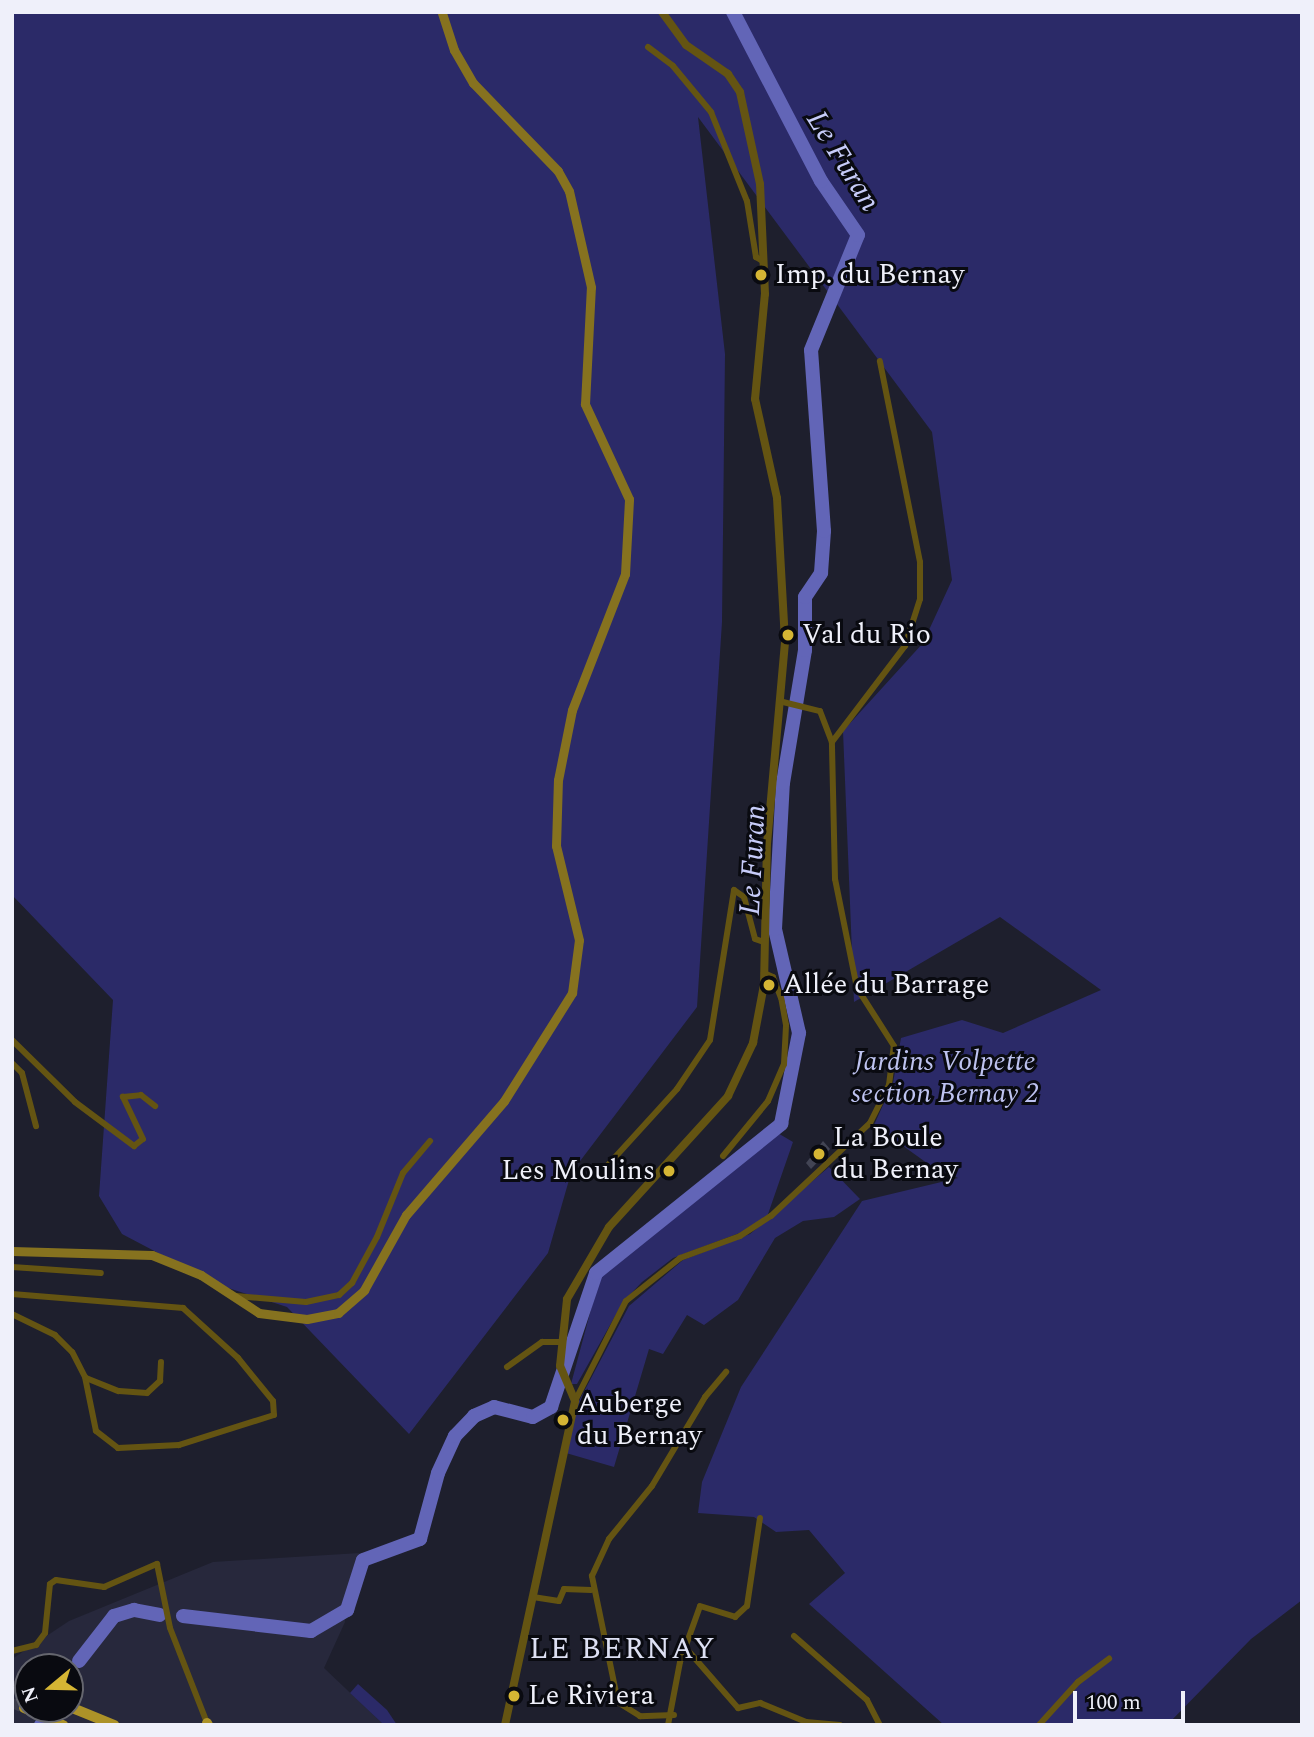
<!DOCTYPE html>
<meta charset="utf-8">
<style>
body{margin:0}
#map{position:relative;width:1314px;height:1737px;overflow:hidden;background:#1e1f2d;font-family:Spectral,serif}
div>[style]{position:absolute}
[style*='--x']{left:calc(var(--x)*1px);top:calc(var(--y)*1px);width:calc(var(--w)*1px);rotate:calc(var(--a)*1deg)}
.built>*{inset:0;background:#27283c}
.green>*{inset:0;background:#2b2a68}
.river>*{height:14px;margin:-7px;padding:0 7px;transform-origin:7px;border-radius:7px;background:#6265b7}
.building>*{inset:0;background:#424454}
.trunk-tunnel>*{height:10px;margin-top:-5px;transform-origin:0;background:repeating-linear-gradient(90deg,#3d3e4c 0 10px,transparent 0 15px)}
.minor>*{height:6px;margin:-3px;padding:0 3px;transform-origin:3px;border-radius:3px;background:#645412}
.tertiary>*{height:8px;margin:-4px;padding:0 4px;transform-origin:4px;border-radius:4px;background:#645412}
.secondary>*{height:9px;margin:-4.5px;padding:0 4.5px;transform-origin:4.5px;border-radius:4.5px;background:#86721f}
.trunk>*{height:10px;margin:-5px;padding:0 5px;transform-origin:5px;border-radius:5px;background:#ac9228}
.dots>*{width:19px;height:19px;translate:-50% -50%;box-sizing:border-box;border:4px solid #090a10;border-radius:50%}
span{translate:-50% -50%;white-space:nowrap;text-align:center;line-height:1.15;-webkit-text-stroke:6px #090a10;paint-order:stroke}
.poi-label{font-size:28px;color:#eff0fa}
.left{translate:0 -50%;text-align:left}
.right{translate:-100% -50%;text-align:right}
.park-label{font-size:28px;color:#bec3f0;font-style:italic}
.water-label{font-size:30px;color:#c7ccf9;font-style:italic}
.neighbourhood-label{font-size:30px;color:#dde0f3;letter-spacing:2px}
.frame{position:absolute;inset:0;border:14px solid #eff0fa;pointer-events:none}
.north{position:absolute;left:14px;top:1653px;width:70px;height:70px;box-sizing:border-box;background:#090a10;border:2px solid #65666e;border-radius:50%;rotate:251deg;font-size:19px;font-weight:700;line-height:28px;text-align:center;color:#eff0fa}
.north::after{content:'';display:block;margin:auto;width:24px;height:32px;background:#d5b534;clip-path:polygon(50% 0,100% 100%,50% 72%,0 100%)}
.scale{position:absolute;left:1073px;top:1691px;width:112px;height:32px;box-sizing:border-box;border:4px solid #eff0fa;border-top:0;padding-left:9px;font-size:21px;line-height:24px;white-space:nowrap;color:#eff0fa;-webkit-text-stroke:5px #090a10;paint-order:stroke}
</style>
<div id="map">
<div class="built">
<div style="clip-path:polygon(evenodd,360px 1553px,343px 1611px,345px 1622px,324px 1668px,384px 1725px,12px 1725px,12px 1659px,69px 1621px,213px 1562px,360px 1553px,28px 1667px,70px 1667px,70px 1709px,28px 1709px,28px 1667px)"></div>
</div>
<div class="green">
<div style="clip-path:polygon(12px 12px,1302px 12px,1302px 1600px,1251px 1639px,1167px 1725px,944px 1725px,809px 1604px,845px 1573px,809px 1530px,776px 1532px,754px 1517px,698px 1513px,702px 1482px,741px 1387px,862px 1201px,958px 1178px,931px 1166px,874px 1125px,893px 1083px,901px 1038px,962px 1020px,1003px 1033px,1101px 990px,1000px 917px,854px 1002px,843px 731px,923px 643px,952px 580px,932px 432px,698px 117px,725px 354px,722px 622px,697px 1007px,571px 1173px,548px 1253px,409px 1434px,287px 1307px,219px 1285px,122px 1234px,99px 1196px,113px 1000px,12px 895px)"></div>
<div style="clip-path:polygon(776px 1132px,793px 1142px,767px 1217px,745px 1231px,673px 1258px,642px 1282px,623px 1302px,577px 1384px,571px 1384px,601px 1272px)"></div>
<div style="clip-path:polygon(829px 1167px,860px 1199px,834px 1217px,803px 1221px,775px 1238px,738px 1300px,704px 1325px,687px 1315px,663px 1354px,649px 1349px,614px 1467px,566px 1453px,578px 1403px,629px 1306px,683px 1260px,750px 1234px)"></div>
<div style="clip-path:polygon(358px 1684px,387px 1710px,397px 1725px,384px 1725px,350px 1693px)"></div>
</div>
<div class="river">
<div style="--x:183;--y:1616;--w:129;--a:6.7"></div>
<div style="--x:311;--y:1631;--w:42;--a:-30.3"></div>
<div style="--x:347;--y:1610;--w:52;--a:-72.3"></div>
<div style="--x:363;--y:1560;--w:61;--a:-20.2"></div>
<div style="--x:420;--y:1539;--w:68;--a:-74.7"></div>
<div style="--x:438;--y:1473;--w:41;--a:-65.3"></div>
<div style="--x:455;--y:1436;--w:28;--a:-46"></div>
<div style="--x:474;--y:1416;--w:22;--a:-24"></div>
<div style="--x:494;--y:1407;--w:40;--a:14.4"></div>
<div style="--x:533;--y:1417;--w:21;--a:-29"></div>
<div style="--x:551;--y:1407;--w:141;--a:-71.4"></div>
<div style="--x:596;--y:1273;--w:238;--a:-38.8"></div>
<div style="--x:781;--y:1124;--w:93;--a:-78.8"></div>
<div style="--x:799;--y:1033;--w:107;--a:-103"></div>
<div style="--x:775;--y:929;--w:146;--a:-86.9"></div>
<div style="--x:783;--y:783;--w:135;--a:-80.6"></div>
<div style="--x:805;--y:650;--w:53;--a:-90"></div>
<div style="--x:805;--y:597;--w:29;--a:-56"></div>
<div style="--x:821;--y:573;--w:42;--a:-85.9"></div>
<div style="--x:824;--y:531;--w:181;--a:-94.1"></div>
<div style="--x:811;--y:350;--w:124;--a:-67.8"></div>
<div style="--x:858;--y:235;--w:65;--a:-124.4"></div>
<div style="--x:821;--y:181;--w:191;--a:-117.5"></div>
<div style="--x:79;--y:1661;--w:57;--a:-52.1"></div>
<div style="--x:114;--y:1616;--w:21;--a:-17"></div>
<div style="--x:134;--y:1610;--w:26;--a:11"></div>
<div style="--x:41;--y:1725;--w:2;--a:-27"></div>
</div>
<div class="building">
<div style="clip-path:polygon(823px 1141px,830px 1149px,811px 1169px,806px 1163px)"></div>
</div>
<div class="trunk-tunnel">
<div style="--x:12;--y:1685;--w:17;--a:24"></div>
<div style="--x:12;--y:1703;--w:13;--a:23"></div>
</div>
<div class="minor">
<div style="--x:648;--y:47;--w:31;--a:37"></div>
<div style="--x:673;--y:66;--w:60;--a:50.4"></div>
<div style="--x:711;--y:112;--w:96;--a:68"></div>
<div style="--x:747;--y:201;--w:57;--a:80.9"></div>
<div style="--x:756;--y:257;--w:9;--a:32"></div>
<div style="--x:783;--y:702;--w:38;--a:14"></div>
<div style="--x:820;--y:711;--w:33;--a:69"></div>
<div style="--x:12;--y:1040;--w:88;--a:44.5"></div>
<div style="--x:75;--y:1102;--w:74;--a:36.7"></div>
<div style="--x:134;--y:1146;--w:11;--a:-38"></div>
<div style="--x:143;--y:1139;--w:47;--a:-115.5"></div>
<div style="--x:123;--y:1097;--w:18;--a:-6"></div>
<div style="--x:141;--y:1095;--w:18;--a:38"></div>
<div style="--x:12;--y:1063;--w:14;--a:45"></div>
<div style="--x:22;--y:1073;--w:55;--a:75.2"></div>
<div style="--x:723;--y:1156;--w:71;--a:-50.7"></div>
<div style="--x:768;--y:1101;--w:40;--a:-66.6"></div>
<div style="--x:784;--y:1064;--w:39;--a:-87"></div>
<div style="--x:786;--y:1025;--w:27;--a:-100"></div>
<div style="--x:781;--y:998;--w:22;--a:-111"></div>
<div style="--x:773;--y:977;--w:10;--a:-156"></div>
<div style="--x:597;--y:1177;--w:119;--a:-47.7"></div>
<div style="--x:677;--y:1089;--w:59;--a:-56"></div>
<div style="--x:710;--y:1040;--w:152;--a:-80.9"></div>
<div style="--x:734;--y:890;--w:12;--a:35"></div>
<div style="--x:744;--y:897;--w:43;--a:75.3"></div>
<div style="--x:755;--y:939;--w:9;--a:18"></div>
<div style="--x:12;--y:1267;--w:89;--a:3.9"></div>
<div style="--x:12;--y:1294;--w:172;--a:4.7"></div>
<div style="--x:183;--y:1308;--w:74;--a:42.3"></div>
<div style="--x:238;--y:1358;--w:55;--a:50.9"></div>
<div style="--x:273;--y:1401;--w:14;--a:86"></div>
<div style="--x:274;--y:1415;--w:100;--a:162.5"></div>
<div style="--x:179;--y:1445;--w:61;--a:177.2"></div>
<div style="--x:118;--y:1448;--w:28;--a:-142"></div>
<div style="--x:96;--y:1431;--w:55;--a:-101.5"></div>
<div style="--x:85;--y:1377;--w:28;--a:-117"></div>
<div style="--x:72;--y:1352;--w:24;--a:-135"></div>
<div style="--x:55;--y:1335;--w:48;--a:-154"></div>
<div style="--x:236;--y:1296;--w:70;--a:4.9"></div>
<div style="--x:306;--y:1302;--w:34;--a:-12"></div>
<div style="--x:339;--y:1295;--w:18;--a:-43"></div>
<div style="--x:352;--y:1283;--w:52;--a:-61.5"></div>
<div style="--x:377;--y:1237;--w:69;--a:-67.9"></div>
<div style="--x:403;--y:1173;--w:42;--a:-49.8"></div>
<div style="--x:507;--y:1367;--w:43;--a:-35.5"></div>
<div style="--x:542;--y:1342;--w:17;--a:0"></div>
<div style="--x:86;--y:1378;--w:35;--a:22"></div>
<div style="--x:119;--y:1391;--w:28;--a:4"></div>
<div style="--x:147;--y:1393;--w:18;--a:-43"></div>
<div style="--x:160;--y:1381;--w:19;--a:-87"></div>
<div style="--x:575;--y:1401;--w:112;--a:-63"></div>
<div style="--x:626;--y:1301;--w:69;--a:-38.5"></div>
<div style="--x:680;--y:1258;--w:64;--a:-20.1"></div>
<div style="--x:740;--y:1236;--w:37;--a:-33"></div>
<div style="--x:771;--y:1216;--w:136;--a:-43.2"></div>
<div style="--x:870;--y:1123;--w:42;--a:-63.4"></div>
<div style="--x:889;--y:1085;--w:39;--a:-83"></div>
<div style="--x:894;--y:1046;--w:69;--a:-122.5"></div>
<div style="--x:857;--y:988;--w:111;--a:-101.4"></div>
<div style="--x:835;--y:879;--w:137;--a:-91.3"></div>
<div style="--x:832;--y:742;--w:121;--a:-52.8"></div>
<div style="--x:905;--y:646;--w:49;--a:-72.3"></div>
<div style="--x:920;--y:599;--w:37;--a:-90"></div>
<div style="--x:920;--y:562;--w:205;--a:-101.3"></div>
<div style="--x:533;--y:1597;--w:26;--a:9"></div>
<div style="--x:559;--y:1601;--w:13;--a:-67"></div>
<div style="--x:564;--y:1589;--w:27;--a:2"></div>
<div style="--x:794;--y:1636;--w:97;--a:41.2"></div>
<div style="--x:867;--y:1700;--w:28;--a:63"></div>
<div style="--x:685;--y:1647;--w:81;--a:49"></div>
<div style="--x:738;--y:1708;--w:23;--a:-13"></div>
<div style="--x:760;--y:1703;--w:50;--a:22.4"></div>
<div style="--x:806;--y:1722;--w:34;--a:5"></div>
<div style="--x:12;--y:1651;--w:25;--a:-14"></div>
<div style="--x:36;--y:1645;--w:15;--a:-53"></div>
<div style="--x:45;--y:1633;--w:49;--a:-84.2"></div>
<div style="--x:50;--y:1584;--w:7;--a:-34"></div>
<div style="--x:56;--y:1580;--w:49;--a:8.3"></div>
<div style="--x:104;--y:1587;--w:58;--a:-23.5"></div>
<div style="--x:157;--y:1564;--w:65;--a:78.5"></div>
<div style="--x:170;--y:1628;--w:102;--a:68.7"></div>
<div style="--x:674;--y:1715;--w:34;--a:178"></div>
<div style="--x:640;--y:1716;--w:26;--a:-148"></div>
<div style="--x:618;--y:1702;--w:129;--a:-101.7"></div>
<div style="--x:592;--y:1576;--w:41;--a:-65.3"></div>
<div style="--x:609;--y:1539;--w:68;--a:-50.9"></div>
<div style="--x:652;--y:1486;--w:104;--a:-59.2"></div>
<div style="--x:705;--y:1397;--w:33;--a:-50"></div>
<div style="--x:668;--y:1725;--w:64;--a:-79.2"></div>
<div style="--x:680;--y:1662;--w:59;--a:-70.3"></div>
<div style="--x:700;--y:1606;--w:37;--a:17"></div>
<div style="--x:735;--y:1617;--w:16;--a:-43"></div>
<div style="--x:747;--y:1606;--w:89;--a:-81.6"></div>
<div style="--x:1039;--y:1725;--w:58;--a:-47.8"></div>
<div style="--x:1078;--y:1682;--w:39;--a:-37"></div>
</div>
<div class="tertiary">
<div style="--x:505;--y:1725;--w:331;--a:-77.8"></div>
<div style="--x:575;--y:1401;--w:38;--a:-113"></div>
<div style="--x:560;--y:1366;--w:67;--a:-84"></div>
<div style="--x:567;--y:1299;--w:83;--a:-59.7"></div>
<div style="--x:609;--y:1227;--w:177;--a:-47.7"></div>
<div style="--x:728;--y:1096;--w:59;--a:-64.7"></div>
<div style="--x:753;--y:1043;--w:59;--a:-79.3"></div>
<div style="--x:764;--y:985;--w:141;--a:-88.8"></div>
<div style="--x:767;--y:844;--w:204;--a:-84.9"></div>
<div style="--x:785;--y:641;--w:143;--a:-93.2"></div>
<div style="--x:777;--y:498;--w:101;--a:-102.5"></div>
<div style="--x:755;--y:399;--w:105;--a:-84.6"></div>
<div style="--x:765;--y:294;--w:110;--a:-92.6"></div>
<div style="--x:760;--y:184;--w:94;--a:-102.3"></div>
<div style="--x:740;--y:92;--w:22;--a:-124"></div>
<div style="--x:728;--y:74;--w:51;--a:-145.4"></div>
<div style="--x:686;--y:45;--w:41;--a:-126"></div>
</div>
<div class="secondary">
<div style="--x:12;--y:1251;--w:140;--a:1.6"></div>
<div style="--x:152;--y:1255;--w:53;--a:22.2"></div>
<div style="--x:201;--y:1275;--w:69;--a:33.2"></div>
<div style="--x:259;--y:1313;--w:48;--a:7.1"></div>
<div style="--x:307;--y:1319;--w:32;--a:-11"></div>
<div style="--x:338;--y:1313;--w:35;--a:-41"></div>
<div style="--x:364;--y:1290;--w:86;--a:-60.8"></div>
<div style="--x:406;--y:1215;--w:150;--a:-49.3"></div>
<div style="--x:504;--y:1101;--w:128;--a:-57.8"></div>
<div style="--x:572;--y:993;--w:53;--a:-82.5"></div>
<div style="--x:579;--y:940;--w:97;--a:-103.7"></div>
<div style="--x:556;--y:846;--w:66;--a:-88.3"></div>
<div style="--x:558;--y:780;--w:71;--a:-78.7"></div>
<div style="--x:572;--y:710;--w:146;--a:-68.7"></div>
<div style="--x:625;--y:574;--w:75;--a:-86.9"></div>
<div style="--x:629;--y:499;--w:105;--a:-114.9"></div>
<div style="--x:585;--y:404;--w:117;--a:-87.1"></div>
<div style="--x:591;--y:287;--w:98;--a:-102.9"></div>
<div style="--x:569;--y:191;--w:23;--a:-119"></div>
<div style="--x:558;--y:171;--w:122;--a:-134"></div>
<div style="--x:473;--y:83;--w:38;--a:-120"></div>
<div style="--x:454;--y:50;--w:40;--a:-108"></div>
</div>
<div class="trunk">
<div style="--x:70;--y:1707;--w:48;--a:22.2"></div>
<div style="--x:24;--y:1708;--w:43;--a:23.6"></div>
<div style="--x:207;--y:1723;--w:2;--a:63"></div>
</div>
<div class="dots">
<div style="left:761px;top:275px;background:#d5b534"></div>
<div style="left:788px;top:635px;background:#d5b534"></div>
<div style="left:769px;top:985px;background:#d5b534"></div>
<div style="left:819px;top:1154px;background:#d5b534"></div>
<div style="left:669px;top:1171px;background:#d5b534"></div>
<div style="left:563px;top:1420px;background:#d5b534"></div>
<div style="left:514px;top:1696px;background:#d5b534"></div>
</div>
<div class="poi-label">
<span class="left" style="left:775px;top:275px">Imp. du Bernay</span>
<span class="left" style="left:802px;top:635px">Val du Rio</span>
<span class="left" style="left:783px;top:985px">Allée du Barrage</span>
<span class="left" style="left:833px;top:1154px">La Boule<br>du Bernay</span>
<span class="right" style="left:655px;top:1171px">Les Moulins</span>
<span class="left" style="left:577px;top:1420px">Auberge<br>du Bernay</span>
<span class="left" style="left:528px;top:1696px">Le Riviera</span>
</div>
<div class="park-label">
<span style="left:945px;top:1078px">Jardins Volpette<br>section Bernay 2</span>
</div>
<div class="water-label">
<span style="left:843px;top:161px;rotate:58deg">Le Furan</span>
<span style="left:753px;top:860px;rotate:-87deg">Le Furan</span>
</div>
<div class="neighbourhood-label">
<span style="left:623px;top:1649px">LE BERNAY</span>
</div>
<div class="frame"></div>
<div class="north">N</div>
<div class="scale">100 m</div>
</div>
